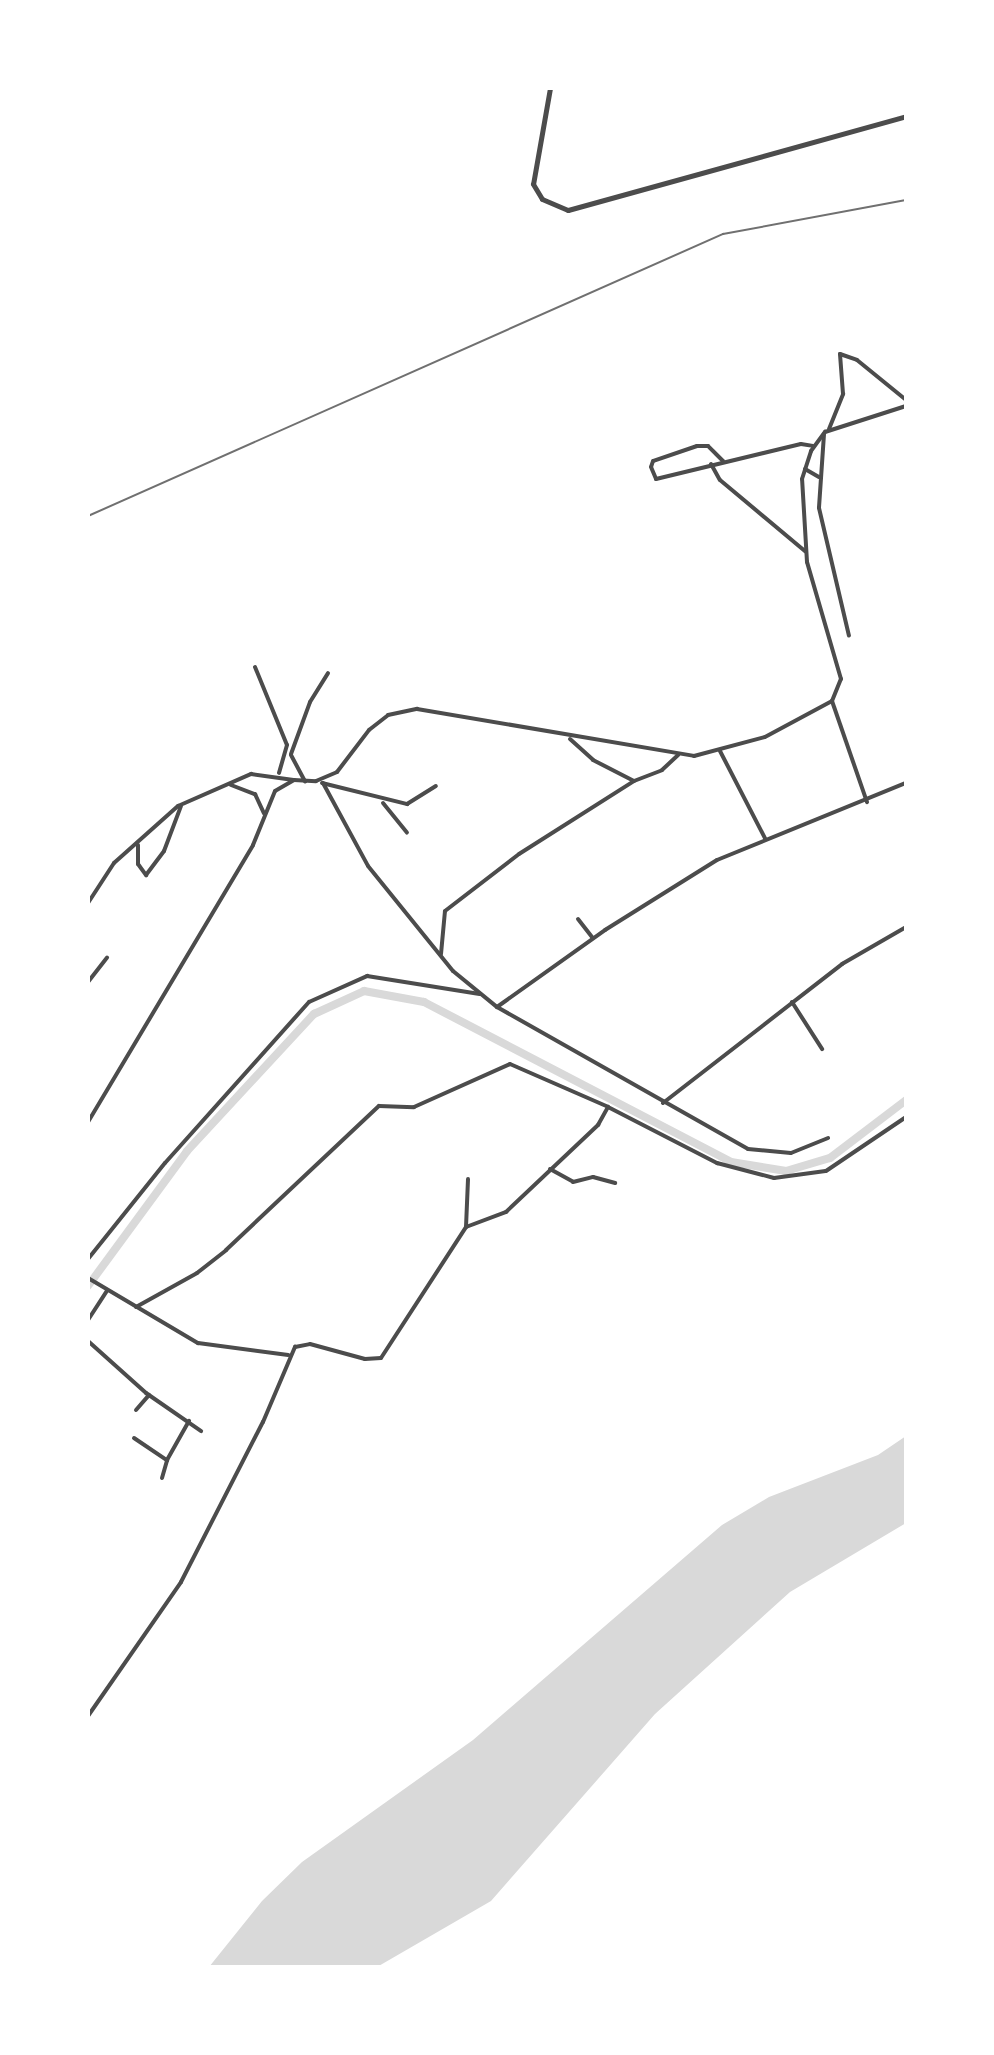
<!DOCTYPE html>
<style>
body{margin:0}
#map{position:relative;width:994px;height:2055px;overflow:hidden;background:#fff;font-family:Helvetica,sans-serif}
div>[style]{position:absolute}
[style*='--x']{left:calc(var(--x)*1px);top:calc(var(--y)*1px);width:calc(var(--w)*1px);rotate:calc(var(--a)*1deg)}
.water>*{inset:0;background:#d9d9d9}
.canal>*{height:8px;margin:-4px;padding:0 4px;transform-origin:4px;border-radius:4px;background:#d9d9d9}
.minor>*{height:4px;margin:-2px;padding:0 2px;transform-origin:2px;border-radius:2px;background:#4c4c4c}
.tertiary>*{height:5px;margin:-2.5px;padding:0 2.5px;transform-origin:2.5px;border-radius:2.5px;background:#4c4c4c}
.rail>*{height:2px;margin:-1px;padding:0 1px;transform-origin:1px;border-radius:1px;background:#707070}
span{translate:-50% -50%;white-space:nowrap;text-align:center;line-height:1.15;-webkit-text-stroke:6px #fff;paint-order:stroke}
.frame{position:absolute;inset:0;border:90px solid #fff;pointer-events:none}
</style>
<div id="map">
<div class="water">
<div style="clip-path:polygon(906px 1436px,906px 1523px,790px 1592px,655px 1714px,491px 1901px,377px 1967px,209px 1967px,262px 1901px,302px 1862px,473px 1740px,722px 1525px,769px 1497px,878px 1455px)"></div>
</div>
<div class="canal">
<div style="--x:88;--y:1286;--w:167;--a:-53.7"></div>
<div style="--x:187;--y:1151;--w:187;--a:-47.2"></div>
<div style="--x:314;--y:1014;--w:55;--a:-24.7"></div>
<div style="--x:364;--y:991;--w:61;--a:10.4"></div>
<div style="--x:424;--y:1002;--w:346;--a:27.5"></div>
<div style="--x:731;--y:1162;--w:56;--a:9.3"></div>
<div style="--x:786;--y:1171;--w:46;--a:-16.5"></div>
<div style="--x:830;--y:1158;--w:96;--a:-37.3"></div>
</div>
<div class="minor">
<div style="--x:829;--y:429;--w:38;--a:-68"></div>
<div style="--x:843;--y:394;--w:40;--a:-94.3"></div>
<div style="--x:840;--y:354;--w:18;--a:19"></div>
<div style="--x:857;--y:360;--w:63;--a:39.2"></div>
<div style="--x:824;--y:434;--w:74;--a:93.9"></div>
<div style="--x:819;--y:508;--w:131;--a:76.8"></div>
<div style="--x:723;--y:461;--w:21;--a:-135"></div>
<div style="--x:708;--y:446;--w:11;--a:180"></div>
<div style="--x:697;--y:446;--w:46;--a:161.2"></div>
<div style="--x:653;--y:461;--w:6;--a:108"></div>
<div style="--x:651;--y:467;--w:13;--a:67"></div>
<div style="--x:656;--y:479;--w:149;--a:-13.6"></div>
<div style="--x:801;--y:444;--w:12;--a:9"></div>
<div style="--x:711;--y:464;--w:18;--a:61"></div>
<div style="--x:720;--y:480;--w:111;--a:39.9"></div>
<div style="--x:805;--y:469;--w:16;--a:30"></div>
<div style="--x:255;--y:667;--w:84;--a:67.7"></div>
<div style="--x:287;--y:745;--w:29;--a:106"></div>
<div style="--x:832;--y:701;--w:107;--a:70.9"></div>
<div style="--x:570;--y:739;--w:31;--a:42"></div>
<div style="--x:593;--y:760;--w:46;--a:27.1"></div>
<div style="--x:720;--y:751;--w:98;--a:62.7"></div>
<div style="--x:291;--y:754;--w:55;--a:-69.9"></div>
<div style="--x:310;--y:702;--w:34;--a:-58"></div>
<div style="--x:291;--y:755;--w:30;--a:62"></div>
<div style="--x:322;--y:783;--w:88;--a:13.9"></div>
<div style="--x:407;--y:804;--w:34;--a:-32"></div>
<div style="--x:323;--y:783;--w:94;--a:61.5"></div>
<div style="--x:368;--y:866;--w:135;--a:51"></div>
<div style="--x:453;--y:971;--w:57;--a:39.3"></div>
<div style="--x:497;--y:1007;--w:288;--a:29.5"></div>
<div style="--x:748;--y:1149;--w:43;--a:5.3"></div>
<div style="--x:791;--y:1153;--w:40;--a:-22"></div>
<div style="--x:231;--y:785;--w:26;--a:21"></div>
<div style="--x:255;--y:794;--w:21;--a:65"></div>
<div style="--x:383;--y:803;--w:38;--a:51"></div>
<div style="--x:138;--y:845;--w:19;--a:90"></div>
<div style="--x:138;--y:864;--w:14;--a:54"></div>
<div style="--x:146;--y:875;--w:30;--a:-53"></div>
<div style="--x:164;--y:851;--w:48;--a:-69.3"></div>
<div style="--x:88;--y:903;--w:48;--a:-57"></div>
<div style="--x:114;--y:863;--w:86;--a:-41.7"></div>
<div style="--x:178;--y:806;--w:80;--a:-23.7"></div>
<div style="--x:251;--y:774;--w:43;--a:7.9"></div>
<div style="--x:578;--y:919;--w:24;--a:52"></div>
<div style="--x:441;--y:954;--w:43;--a:-84.7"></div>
<div style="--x:445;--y:911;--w:93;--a:-37.6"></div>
<div style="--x:519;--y:854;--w:136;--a:-32.4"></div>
<div style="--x:634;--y:781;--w:30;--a:-21"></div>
<div style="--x:662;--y:770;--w:22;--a:-43"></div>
<div style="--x:88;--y:982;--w:31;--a:-52"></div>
<div style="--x:792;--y:1002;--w:56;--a:57.4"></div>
<div style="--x:497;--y:1007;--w:133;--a:-35.5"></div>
<div style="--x:605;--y:930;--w:132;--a:-32"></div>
<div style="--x:717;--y:860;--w:204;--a:-22.2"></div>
<div style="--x:663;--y:1103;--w:227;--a:-37.8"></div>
<div style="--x:842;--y:964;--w:74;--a:-30"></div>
<div style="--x:88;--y:1122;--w:322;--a:-59.2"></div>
<div style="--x:253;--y:845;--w:58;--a:-67.8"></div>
<div style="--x:275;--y:791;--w:22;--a:-30"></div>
<div style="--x:294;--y:780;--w:22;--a:3"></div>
<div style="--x:316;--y:781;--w:23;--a:-23"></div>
<div style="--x:337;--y:772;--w:53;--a:-52.7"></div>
<div style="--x:369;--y:730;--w:24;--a:-38"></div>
<div style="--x:388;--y:715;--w:30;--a:-12"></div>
<div style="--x:417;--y:709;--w:281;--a:9.6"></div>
<div style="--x:694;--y:756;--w:73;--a:-15"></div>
<div style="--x:765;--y:737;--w:76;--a:-28.2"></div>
<div style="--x:832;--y:701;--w:24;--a:-68"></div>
<div style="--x:841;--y:679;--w:122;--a:-106.2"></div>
<div style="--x:807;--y:562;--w:83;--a:-93.4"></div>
<div style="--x:802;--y:479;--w:29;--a:-72"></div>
<div style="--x:811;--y:451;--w:24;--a:-54"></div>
<div style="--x:825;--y:432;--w:85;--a:-17.8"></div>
<div style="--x:550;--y:1169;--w:26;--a:29"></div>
<div style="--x:573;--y:1182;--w:21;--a:-14"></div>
<div style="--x:593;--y:1177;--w:23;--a:15"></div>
<div style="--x:466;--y:1227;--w:48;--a:-87.6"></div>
<div style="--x:88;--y:1259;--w:123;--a:-51.3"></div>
<div style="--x:165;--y:1163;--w:216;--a:-48.2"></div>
<div style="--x:309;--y:1002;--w:64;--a:-24.1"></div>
<div style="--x:367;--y:976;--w:114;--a:9.1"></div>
<div style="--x:88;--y:1278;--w:128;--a:30.6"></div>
<div style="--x:198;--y:1343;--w:91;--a:7.6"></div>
<div style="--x:136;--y:1307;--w:70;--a:-29.1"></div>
<div style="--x:197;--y:1273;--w:37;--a:-38"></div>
<div style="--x:226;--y:1250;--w:210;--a:-43.3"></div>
<div style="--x:379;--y:1106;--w:35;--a:2"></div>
<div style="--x:414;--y:1107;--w:105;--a:-24.1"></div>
<div style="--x:510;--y:1064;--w:105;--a:23.6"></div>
<div style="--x:88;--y:1320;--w:35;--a:-57"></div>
<div style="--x:88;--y:1341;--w:78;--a:41.9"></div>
<div style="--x:146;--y:1393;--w:67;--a:34.6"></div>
<div style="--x:136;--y:1410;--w:20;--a:-49"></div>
<div style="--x:134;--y:1438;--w:40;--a:34"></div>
<div style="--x:167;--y:1460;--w:45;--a:-60.6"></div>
<div style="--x:162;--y:1478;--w:19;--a:-74"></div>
<div style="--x:88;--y:1716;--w:163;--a:-55.2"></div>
<div style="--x:181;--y:1582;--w:180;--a:-62.9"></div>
<div style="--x:263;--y:1422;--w:82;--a:-66.9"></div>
<div style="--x:295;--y:1347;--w:15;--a:-11"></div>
<div style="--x:310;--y:1344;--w:57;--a:15.3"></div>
<div style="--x:365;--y:1359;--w:16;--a:-4"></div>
<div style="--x:381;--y:1358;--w:156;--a:-57"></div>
<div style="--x:466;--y:1227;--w:43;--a:-20.6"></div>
<div style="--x:506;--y:1212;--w:127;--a:-43.4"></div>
<div style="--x:598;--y:1125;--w:21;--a:-61"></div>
<div style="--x:608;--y:1107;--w:123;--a:27.2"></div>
<div style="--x:717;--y:1163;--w:59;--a:14.7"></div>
<div style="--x:774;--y:1178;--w:52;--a:-7.7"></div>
<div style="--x:826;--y:1171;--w:97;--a:-34"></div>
</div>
<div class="tertiary">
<div style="--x:550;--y:88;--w:97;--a:100"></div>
<div style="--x:533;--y:184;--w:17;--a:59"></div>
<div style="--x:542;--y:199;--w:28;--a:23"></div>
<div style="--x:568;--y:210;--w:351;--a:-15.5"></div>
</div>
<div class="rail">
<div style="--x:88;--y:516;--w:695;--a:-23.95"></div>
<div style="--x:723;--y:234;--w:186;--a:-10.5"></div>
</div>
<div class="frame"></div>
</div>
